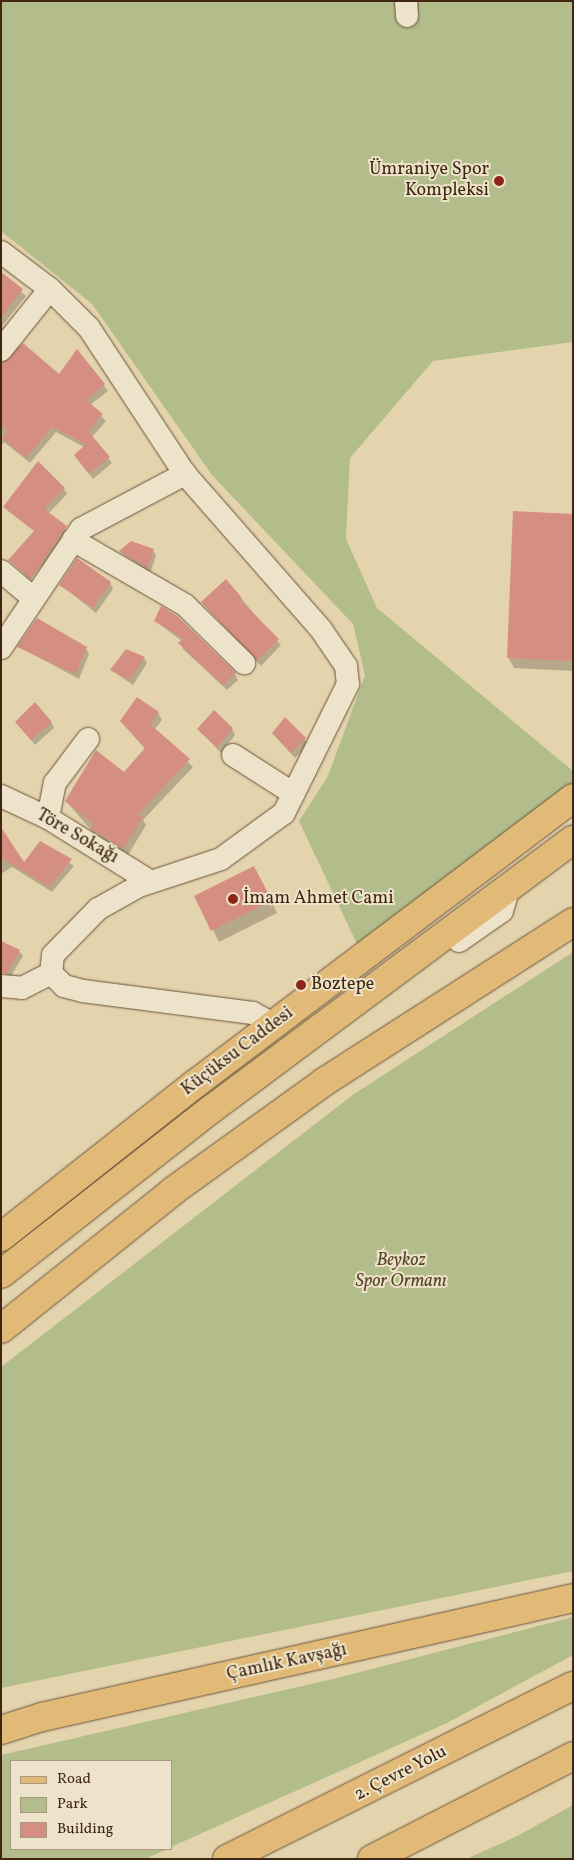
<!DOCTYPE html>
<meta charset="utf-8">
<style>
body{margin:0}
#map{position:relative;width:574px;height:1860px;overflow:hidden;background:#e4d4ae;font-family:Vollkorn,serif}
div>[style]{position:absolute}
[style*='--x']{left:calc(var(--x)*1px);top:calc(var(--y)*1px);width:calc(var(--w)*1px);rotate:calc(var(--a)*1deg)}
.green>*{inset:0;background:#b2bd8b}
.shadow>*{inset:0;background:#0003}
.building>*{inset:0;background:#d58f82}
.roads{filter:drop-shadow(0 0 1px #6a5239) drop-shadow(0 0 1px #6a5239)}
.minor>*{height:22px;margin:-11px;padding:0 11px;transform-origin:11px;border-radius:11px;background:#ede3ca}
.major>*{height:28px;margin:-14px;padding:0 14px;transform-origin:14px;border-radius:14px;background:#e2ba77}
.highway>*{height:28px;margin:-14px;padding:0 14px;transform-origin:14px;border-radius:14px;background:#e2ba77}
.dots>*{width:14px;height:14px;translate:-50% -50%;box-sizing:border-box;border:2px solid #ede3ca;border-radius:50%}
span{translate:-50% -50%;white-space:nowrap;text-align:center;line-height:1.15;-webkit-text-stroke:4px #ede3ca;paint-order:stroke}
.poi-label{font-size:18px;color:#412712}
.right{translate:-100% -50%;text-align:right}
.left{translate:0 -50%;text-align:left}
.street-label{font-size:18px;color:#412712}
.park-label{font-size:18px;color:#58452a;font-style:italic}
.frame{position:absolute;inset:0;border:2px solid #412712;pointer-events:none}
.legend{position:absolute;left:10px;top:1760px;width:162px;height:90px;box-sizing:border-box;background:#ede3ca;border:1px solid #a89880;margin:0;padding:6px 9px;list-style:none;font-size:15px;color:#412712}
.legend li{display:flex;align-items:center;gap:10px;height:25px}
.legend b{width:25px;border:1px solid #a89880}
</style>
<div id="map">
<div class="green">
<div style="clip-path:polygon(1px 1px,573px 1px,573px 342px,433px 361px,350px 458px,346px 539px,377px 608px,573px 771px,573px 784px,357px 944px,299px 821px,328px 776px,365px 675px,353px 624px,212px 475px,92px 304px,1px 231px)"></div>
<div style="clip-path:polygon(573px 952px,573px 1571px,1px 1688px,1px 1367px,354px 1094px)"></div>
<div style="clip-path:polygon(573px 1617px,573px 1655px,447px 1723px,171px 1847px,171px 1761px,11px 1761px,11px 1849px,168px 1849px,145px 1859px,1px 1859px,1px 1755px,337px 1678px)"></div>
<div style="clip-path:polygon(573px 1805px,573px 1859px,466px 1859px,517px 1836px)"></div>
</div>
<div class="shadow">
<div style="clip-path:polygon(1px 274px,26px 296px,2px 326px,6px 332px,1px 339px)"></div>
<div style="clip-path:polygon(77px 351px,108px 391px,90px 405px,106px 421px,92px 437px,112px 463px,93px 479px,79px 461px,84px 447px,56px 432px,30px 463px,4px 442px,1px 446px,1px 390px,60px 376px)"></div>
<div style="clip-path:polygon(64px 489px,67px 494px,48px 514px,69px 533px,35px 584px,32px 581px,44px 563px,30px 580px,10px 560px,52px 543px,10px 510px)"></div>
<div style="clip-path:polygon(573px 515px,573px 671px,514px 668px,508px 657px)"></div>
<div style="clip-path:polygon(153px 550px,156px 556px,150px 573px,120px 552px)"></div>
<div style="clip-path:polygon(110px 583px,113px 589px,96px 613px,61px 585px)"></div>
<div style="clip-path:polygon(241px 598px,281px 645px,261px 666px,202px 602px)"></div>
<div style="clip-path:polygon(176px 617px,235px 674px,238px 680px,227px 690px,183px 649px,182px 641px,155px 621px)"></div>
<div style="clip-path:polygon(19px 647px,86px 648px,89px 654px,79px 679px)"></div>
<div style="clip-path:polygon(144px 658px,147px 663px,133px 685px,111px 670px)"></div>
<div style="clip-path:polygon(158px 713px,162px 720px,154px 730px,193px 767px,143px 820px,146px 825px,128px 855px,96px 836px,66px 801px,124px 773px,145px 749px,121px 721px)"></div>
<div style="clip-path:polygon(285px 719px,309px 744px,295px 758px,273px 734px)"></div>
<div style="clip-path:polygon(16px 722px,51px 722px,54px 728px,35px 745px)"></div>
<div style="clip-path:polygon(232px 729px,235px 735px,221px 753px,199px 730px)"></div>
<div style="clip-path:polygon(1px 829px,24px 865px,41px 842px,74px 866px,52px 892px,12px 867px,1px 874px)"></div>
<div style="clip-path:polygon(260px 878px,277px 913px,219px 942px,196px 896px)"></div>
<div style="clip-path:polygon(19px 951px,23px 956px,11px 976px,1px 972px)"></div>
</div>
<div class="building">
<div style="clip-path:polygon(1px 272px,23px 289px,1px 318px)"></div>
<div style="clip-path:polygon(23px 343px,59px 374px,77px 349px,105px 384px,86px 400px,103px 414px,88px 431px,110px 457px,89px 474px,74px 455px,86px 444px,52px 427px,26px 458px,2px 438px,8px 431px,1px 426px,1px 363px)"></div>
<div style="clip-path:polygon(38px 461px,65px 488px,44px 509px,67px 526px,31px 579px,8px 560px,34px 531px,3px 507px)"></div>
<div style="clip-path:polygon(513px 511px,573px 514px,573px 661px,507px 658px)"></div>
<div style="clip-path:polygon(131px 541px,154px 549px,147px 568px,119px 551px)"></div>
<div style="clip-path:polygon(77px 558px,111px 582px,93px 608px,59px 585px)"></div>
<div style="clip-path:polygon(226px 579px,242px 598px,240px 600px,279px 639px,257px 661px,201px 602px)"></div>
<div style="clip-path:polygon(161px 606px,177px 616px,236px 673px,223px 685px,178px 643px,183px 639px,154px 621px)"></div>
<div style="clip-path:polygon(37px 618px,87px 647px,75px 674px,17px 647px)"></div>
<div style="clip-path:polygon(126px 649px,145px 657px,129px 680px,110px 670px)"></div>
<div style="clip-path:polygon(137px 697px,159px 712px,150px 724px,190px 759px,138px 814px,143px 817px,123px 849px,91px 829px,93px 824px,65px 801px,96px 750px,124px 772px,145px 748px,120px 721px)"></div>
<div style="clip-path:polygon(35px 702px,52px 722px,31px 740px,15px 722px)"></div>
<div style="clip-path:polygon(214px 710px,233px 728px,217px 748px,197px 729px)"></div>
<div style="clip-path:polygon(285px 717px,306px 738px,291px 753px,272px 733px)"></div>
<div style="clip-path:polygon(1px 827px,24px 862px,40px 841px,72px 859px,49px 887px,1px 858px)"></div>
<div style="clip-path:polygon(254px 866px,272px 901px,211px 931px,194px 896px)"></div>
<div style="clip-path:polygon(1px 941px,20px 950px,7px 973px,1px 973px)"></div>
</div>
<div class="roads">
<div class="minor">
<div style="--x:406;--y:1;--w:15;--a:86"></div>
<div style="--x:1;--y:252;--w:61;--a:37.1"></div>
<div style="--x:50;--y:289;--w:55;--a:45"></div>
<div style="--x:89;--y:328;--w:175;--a:56.7"></div>
<div style="--x:185;--y:474;--w:205;--a:48.8"></div>
<div style="--x:320;--y:628;--w:46;--a:55.6"></div>
<div style="--x:346;--y:666;--w:18;--a:84"></div>
<div style="--x:348;--y:684;--w:144;--a:116.4"></div>
<div style="--x:284;--y:813;--w:78;--a:143.9"></div>
<div style="--x:221;--y:859;--w:86;--a:161.8"></div>
<div style="--x:139;--y:886;--w:47;--a:150.7"></div>
<div style="--x:98;--y:909;--w:64;--a:134.4"></div>
<div style="--x:53;--y:955;--w:18;--a:96"></div>
<div style="--x:51;--y:973;--w:18;--a:45"></div>
<div style="--x:64;--y:986;--w:20;--a:15"></div>
<div style="--x:83;--y:991;--w:171;--a:7.4"></div>
<div style="--x:253;--y:1013;--w:23;--a:29"></div>
<div style="--x:1;--y:350;--w:78;--a:-51.2"></div>
<div style="--x:73;--y:540;--w:129;--a:30.1"></div>
<div style="--x:185;--y:605;--w:83;--a:44.5"></div>
<div style="--x:1;--y:571;--w:40;--a:40"></div>
<div style="--x:1;--y:648;--w:143;--a:-56.1"></div>
<div style="--x:81;--y:529;--w:118;--a:-27.9"></div>
<div style="--x:233;--y:755;--w:72;--a:32.6"></div>
<div style="--x:1;--y:796;--w:52;--a:25.1"></div>
<div style="--x:48;--y:818;--w:121;--a:31.9"></div>
<div style="--x:48;--y:818;--w:36;--a:-79"></div>
<div style="--x:55;--y:783;--w:55;--a:-53.1"></div>
<div style="--x:459;--y:941;--w:52;--a:-34.9"></div>
<div style="--x:502;--y:911;--w:25;--a:-74"></div>
<div style="--x:1;--y:986;--w:21;--a:5"></div>
<div style="--x:22;--y:988;--w:33;--a:-27"></div>
</div>
<div class="major">
<div style="--x:1;--y:1237;--w:247;--a:-38.3"></div>
<div style="--x:195;--y:1084;--w:474;--a:-37.1"></div>
<div style="--x:1;--y:1274;--w:269;--a:-38.1"></div>
<div style="--x:213;--y:1108;--w:449;--a:-36.7"></div>
</div>
<div class="highway">
<div style="--x:1;--y:1329;--w:221;--a:-38.7"></div>
<div style="--x:173;--y:1191;--w:186;--a:-35.8"></div>
<div style="--x:324;--y:1082;--w:296;--a:-32.7"></div>
<div style="--x:1;--y:1730;--w:43;--a:-17.6"></div>
<div style="--x:42;--y:1717;--w:544;--a:-12.63"></div>
<div style="--x:227;--y:1859;--w:387;--a:-26.6"></div>
<div style="--x:372;--y:1859;--w:226;--a:-27.1"></div>
</div>
</div>
<div class="dots">
<div style="left:499px;top:181px;background:#8f2418"></div>
<div style="left:233px;top:899px;background:#8f2418"></div>
<div style="left:301px;top:985px;background:#8f2418"></div>
</div>
<div class="poi-label">
<span class="right" style="left:489px;top:181px">Ümraniye Spor<br>Kompleksi</span>
<span class="left" style="left:243px;top:899px">İmam Ahmet Cami</span>
<span class="left" style="left:311px;top:985px">Boztepe</span>
</div>
<div class="street-label">
<span style="left:77px;top:837px;rotate:30deg">Töre Sokağı</span>
<span style="left:238px;top:1052px;rotate:-37deg">Küçüksu Caddesi</span>
<span style="left:287px;top:1663px;rotate:-12deg">Çamlık Kavşağı</span>
<span style="left:401px;top:1774px;rotate:-27deg">2. Çevre Yolu</span>
</div>
<div class="park-label">
<span style="left:401px;top:1272px">Beykoz<br>Spor Ormanı</span>
</div>
<div class="frame"></div>
<ul class="legend">
<li><b style="height:6px;background:#e2ba77"></b>Road</li>
<li><b style="height:14px;background:#b2bd8b"></b>Park</li>
<li><b style="height:14px;background:#d58f82"></b>Building</li>
</ul>
</div>
